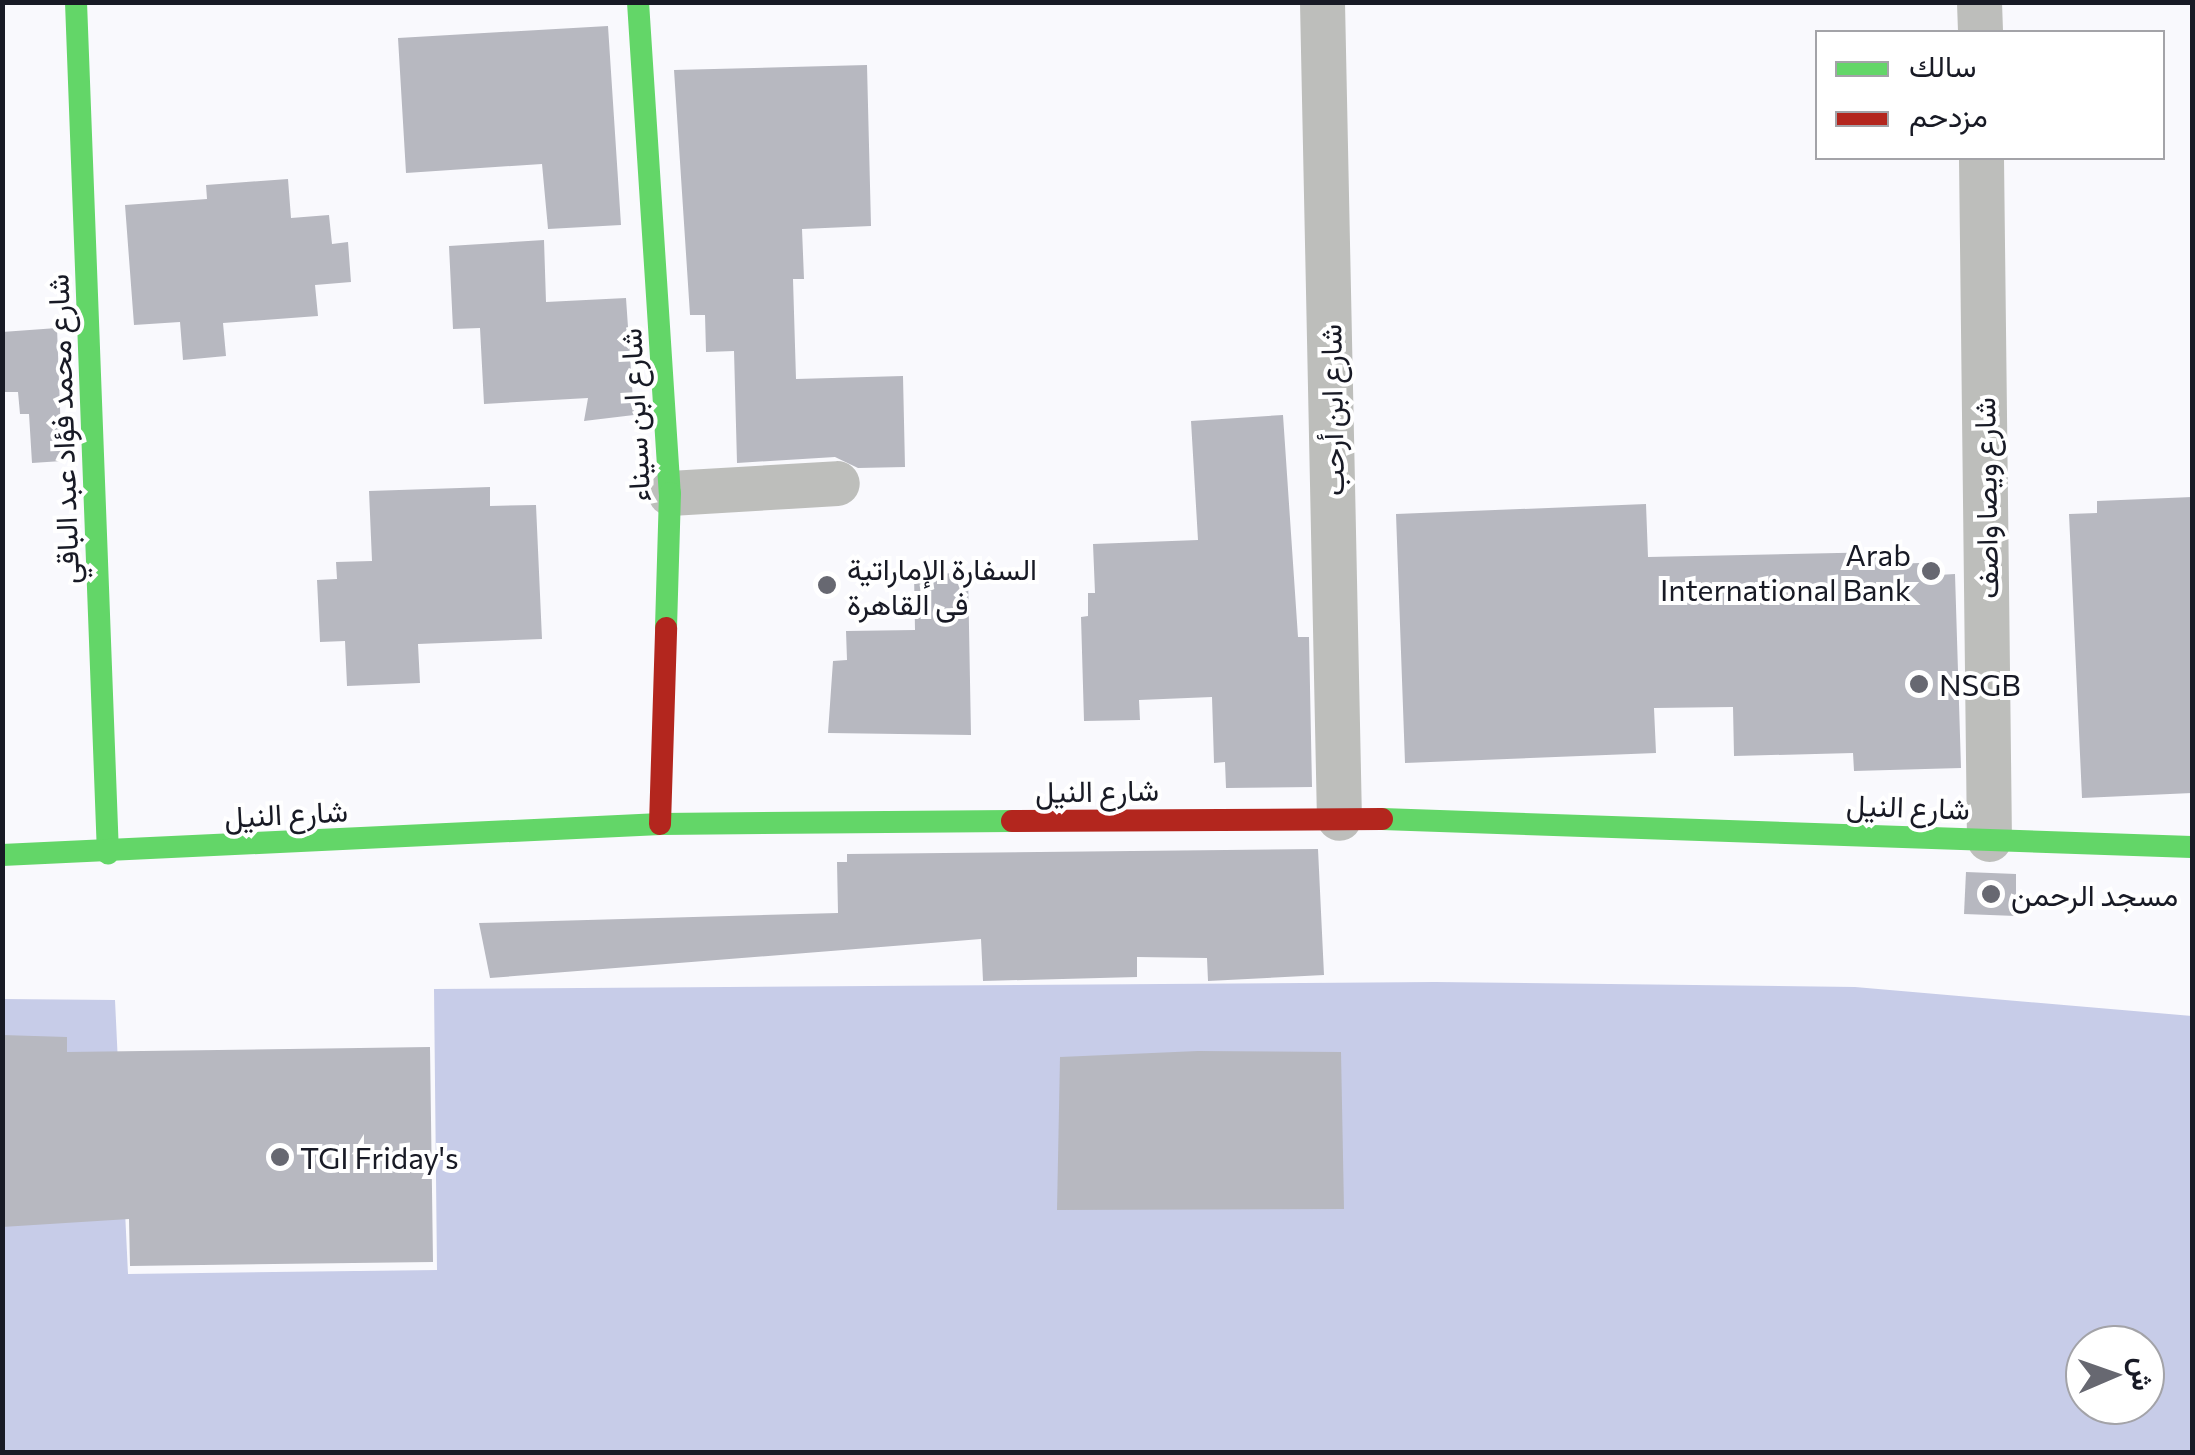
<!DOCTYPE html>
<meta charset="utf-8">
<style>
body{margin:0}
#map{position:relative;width:2195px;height:1455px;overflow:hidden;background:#f9f9fd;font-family:Commissioner,Vazirmatn,sans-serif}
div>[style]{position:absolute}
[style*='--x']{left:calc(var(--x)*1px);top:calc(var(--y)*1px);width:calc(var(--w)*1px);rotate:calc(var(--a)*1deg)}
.water>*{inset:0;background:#c7cce8}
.building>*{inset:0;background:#b7b8c0}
.street>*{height:45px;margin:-22.5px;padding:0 22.5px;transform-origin:22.5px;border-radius:22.5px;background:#bdbebb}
.fast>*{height:22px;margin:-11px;padding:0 11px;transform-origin:11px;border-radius:11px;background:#63d668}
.jam>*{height:22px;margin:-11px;padding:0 11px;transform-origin:11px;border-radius:11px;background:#b3261e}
.dots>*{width:28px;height:28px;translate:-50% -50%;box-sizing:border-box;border:5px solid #fff;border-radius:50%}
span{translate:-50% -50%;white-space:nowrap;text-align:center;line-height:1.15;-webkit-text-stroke:8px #fff;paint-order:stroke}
.street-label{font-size:30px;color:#181a25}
.poi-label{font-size:30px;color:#181a25}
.right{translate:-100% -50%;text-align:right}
.left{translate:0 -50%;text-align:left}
.frame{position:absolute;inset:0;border:5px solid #181a25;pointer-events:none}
.legend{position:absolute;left:1815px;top:30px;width:350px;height:130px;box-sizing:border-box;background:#fff;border:2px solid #a3a3a8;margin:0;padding:12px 18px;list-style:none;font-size:30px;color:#181a25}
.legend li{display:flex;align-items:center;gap:20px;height:50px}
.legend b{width:50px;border:2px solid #a3a3a8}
.north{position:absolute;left:2065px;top:1325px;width:100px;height:100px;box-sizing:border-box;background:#fff;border:2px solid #a3a3a8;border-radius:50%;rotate:88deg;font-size:28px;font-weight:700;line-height:40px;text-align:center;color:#181a25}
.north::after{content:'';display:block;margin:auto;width:35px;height:45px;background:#676871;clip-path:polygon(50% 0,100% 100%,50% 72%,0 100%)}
</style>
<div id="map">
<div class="water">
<div style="clip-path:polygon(evenodd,1435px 982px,1855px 987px,2192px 1016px,2192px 1452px,3px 1452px,3px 999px,115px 1000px,128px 1274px,437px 1270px,434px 989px,1435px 982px,2085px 1345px,2145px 1345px,2145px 1405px,2085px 1405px,2085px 1345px)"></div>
</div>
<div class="building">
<div style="clip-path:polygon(608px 26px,621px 225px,548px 229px,542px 164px,406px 173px,398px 38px)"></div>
<div style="clip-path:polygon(867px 65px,871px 226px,802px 229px,804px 279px,793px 279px,796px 379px,903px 376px,905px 467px,858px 468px,835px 457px,737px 463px,734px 351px,706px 352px,705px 315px,690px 315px,674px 70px)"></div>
<div style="clip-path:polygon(288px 179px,291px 218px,329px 215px,332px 244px,348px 242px,351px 282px,315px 285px,318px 316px,223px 323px,226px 356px,183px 360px,180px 322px,134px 325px,125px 205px,207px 199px,206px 185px)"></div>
<div style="clip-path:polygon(544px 240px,546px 302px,626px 298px,634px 415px,584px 421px,588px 398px,484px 404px,480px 328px,453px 329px,449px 246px)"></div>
<div style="clip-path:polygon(57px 328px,62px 461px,32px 463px,29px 414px,20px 414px,18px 392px,2px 392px,2px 332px)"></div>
<div style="clip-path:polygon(1283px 415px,1298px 637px,1309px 637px,1312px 787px,1226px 788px,1225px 762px,1214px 763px,1212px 697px,1139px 700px,1140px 720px,1084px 721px,1081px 617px,1088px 616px,1088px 593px,1095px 593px,1093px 544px,1198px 540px,1191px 421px)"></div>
<div style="clip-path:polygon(490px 487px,490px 506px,536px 505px,542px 639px,418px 644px,420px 683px,347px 686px,345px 641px,320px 642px,317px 580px,337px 579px,336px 562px,372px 561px,369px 491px)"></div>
<div style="clip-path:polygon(2192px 497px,2192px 793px,2082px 798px,2069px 514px,2097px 513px,2097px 501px)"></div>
<div style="clip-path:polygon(1646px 504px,1648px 557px,1886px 552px,1887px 564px,1920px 563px,1921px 576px,1955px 574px,1961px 768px,1854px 771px,1853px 753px,1734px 756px,1733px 707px,1654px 708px,1656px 753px,1405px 763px,1396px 514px)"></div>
<div style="clip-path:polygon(968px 573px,971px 735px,828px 733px,833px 661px,847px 660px,846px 631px,915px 630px,914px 574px)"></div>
<div style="clip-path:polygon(1318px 849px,1324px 975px,1208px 981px,1207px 958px,1137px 957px,1137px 977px,983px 981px,981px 939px,490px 978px,479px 923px,838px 913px,837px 862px,847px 862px,847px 854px)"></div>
<div style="clip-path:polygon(1966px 872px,2016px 874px,2016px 916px,1964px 914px)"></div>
<div style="clip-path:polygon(2px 1035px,67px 1037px,67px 1052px,430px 1047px,433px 1262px,130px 1266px,129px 1219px,2px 1227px)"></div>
<div style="clip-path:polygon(1198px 1051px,1341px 1052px,1344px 1209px,1057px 1210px,1060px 1057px)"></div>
</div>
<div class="street">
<div style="--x:1322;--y:2;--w:816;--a:88.81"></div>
<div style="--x:1979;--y:2;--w:30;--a:88"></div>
<div style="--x:1981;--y:158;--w:681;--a:89.33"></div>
<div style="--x:670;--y:493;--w:167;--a:-3.4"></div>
</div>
<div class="fast">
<div style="--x:76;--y:2;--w:852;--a:87.85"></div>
<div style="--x:638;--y:2;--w:492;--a:86.3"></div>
<div style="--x:670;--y:493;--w:135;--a:91.7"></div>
<div style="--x:1382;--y:819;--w:810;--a:1.98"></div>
<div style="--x:2;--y:855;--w:659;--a:-2.7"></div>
<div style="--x:660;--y:824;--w:352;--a:-0.5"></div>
</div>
<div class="jam">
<div style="--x:1012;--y:821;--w:370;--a:-0.3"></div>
<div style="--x:660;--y:824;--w:196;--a:-88.2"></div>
</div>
<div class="dots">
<div style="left:1931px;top:571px;background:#676871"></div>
<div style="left:827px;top:585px;background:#676871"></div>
<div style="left:1919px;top:684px;background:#676871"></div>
<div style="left:1991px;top:894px;background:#676871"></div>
<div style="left:280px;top:1157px;background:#676871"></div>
</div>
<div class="street-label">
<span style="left:1331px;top:410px;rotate:-91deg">شارع ابن أرحب</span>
<span style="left:634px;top:415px;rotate:-93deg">شارع ابن سيناء</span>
<span style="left:62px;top:429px;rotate:-92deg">شارع محمد فؤاد عبد الباقي</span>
<span style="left:1985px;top:498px;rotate:-91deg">شارع ويصا واصف</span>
<span style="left:1097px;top:790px;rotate:-1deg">شارع النيل</span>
<span style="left:1908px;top:806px;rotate:2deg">شارع النيل</span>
<span style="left:286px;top:813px;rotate:-3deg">شارع النيل</span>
</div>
<div class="poi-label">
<span class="right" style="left:1911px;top:571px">Arab<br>International Bank</span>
<span class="left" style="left:847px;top:585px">السفارة الإماراتية<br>فى القاهرة</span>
<span class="left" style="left:1939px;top:684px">NSGB</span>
<span class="left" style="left:2011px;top:894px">مسجد الرحمن</span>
<span class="left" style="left:300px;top:1157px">TGI Friday's</span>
</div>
<div class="frame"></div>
<ul class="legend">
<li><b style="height:12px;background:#63d668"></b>سالك</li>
<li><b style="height:12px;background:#b3261e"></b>مزدحم</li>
</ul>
<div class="north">ش</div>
</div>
